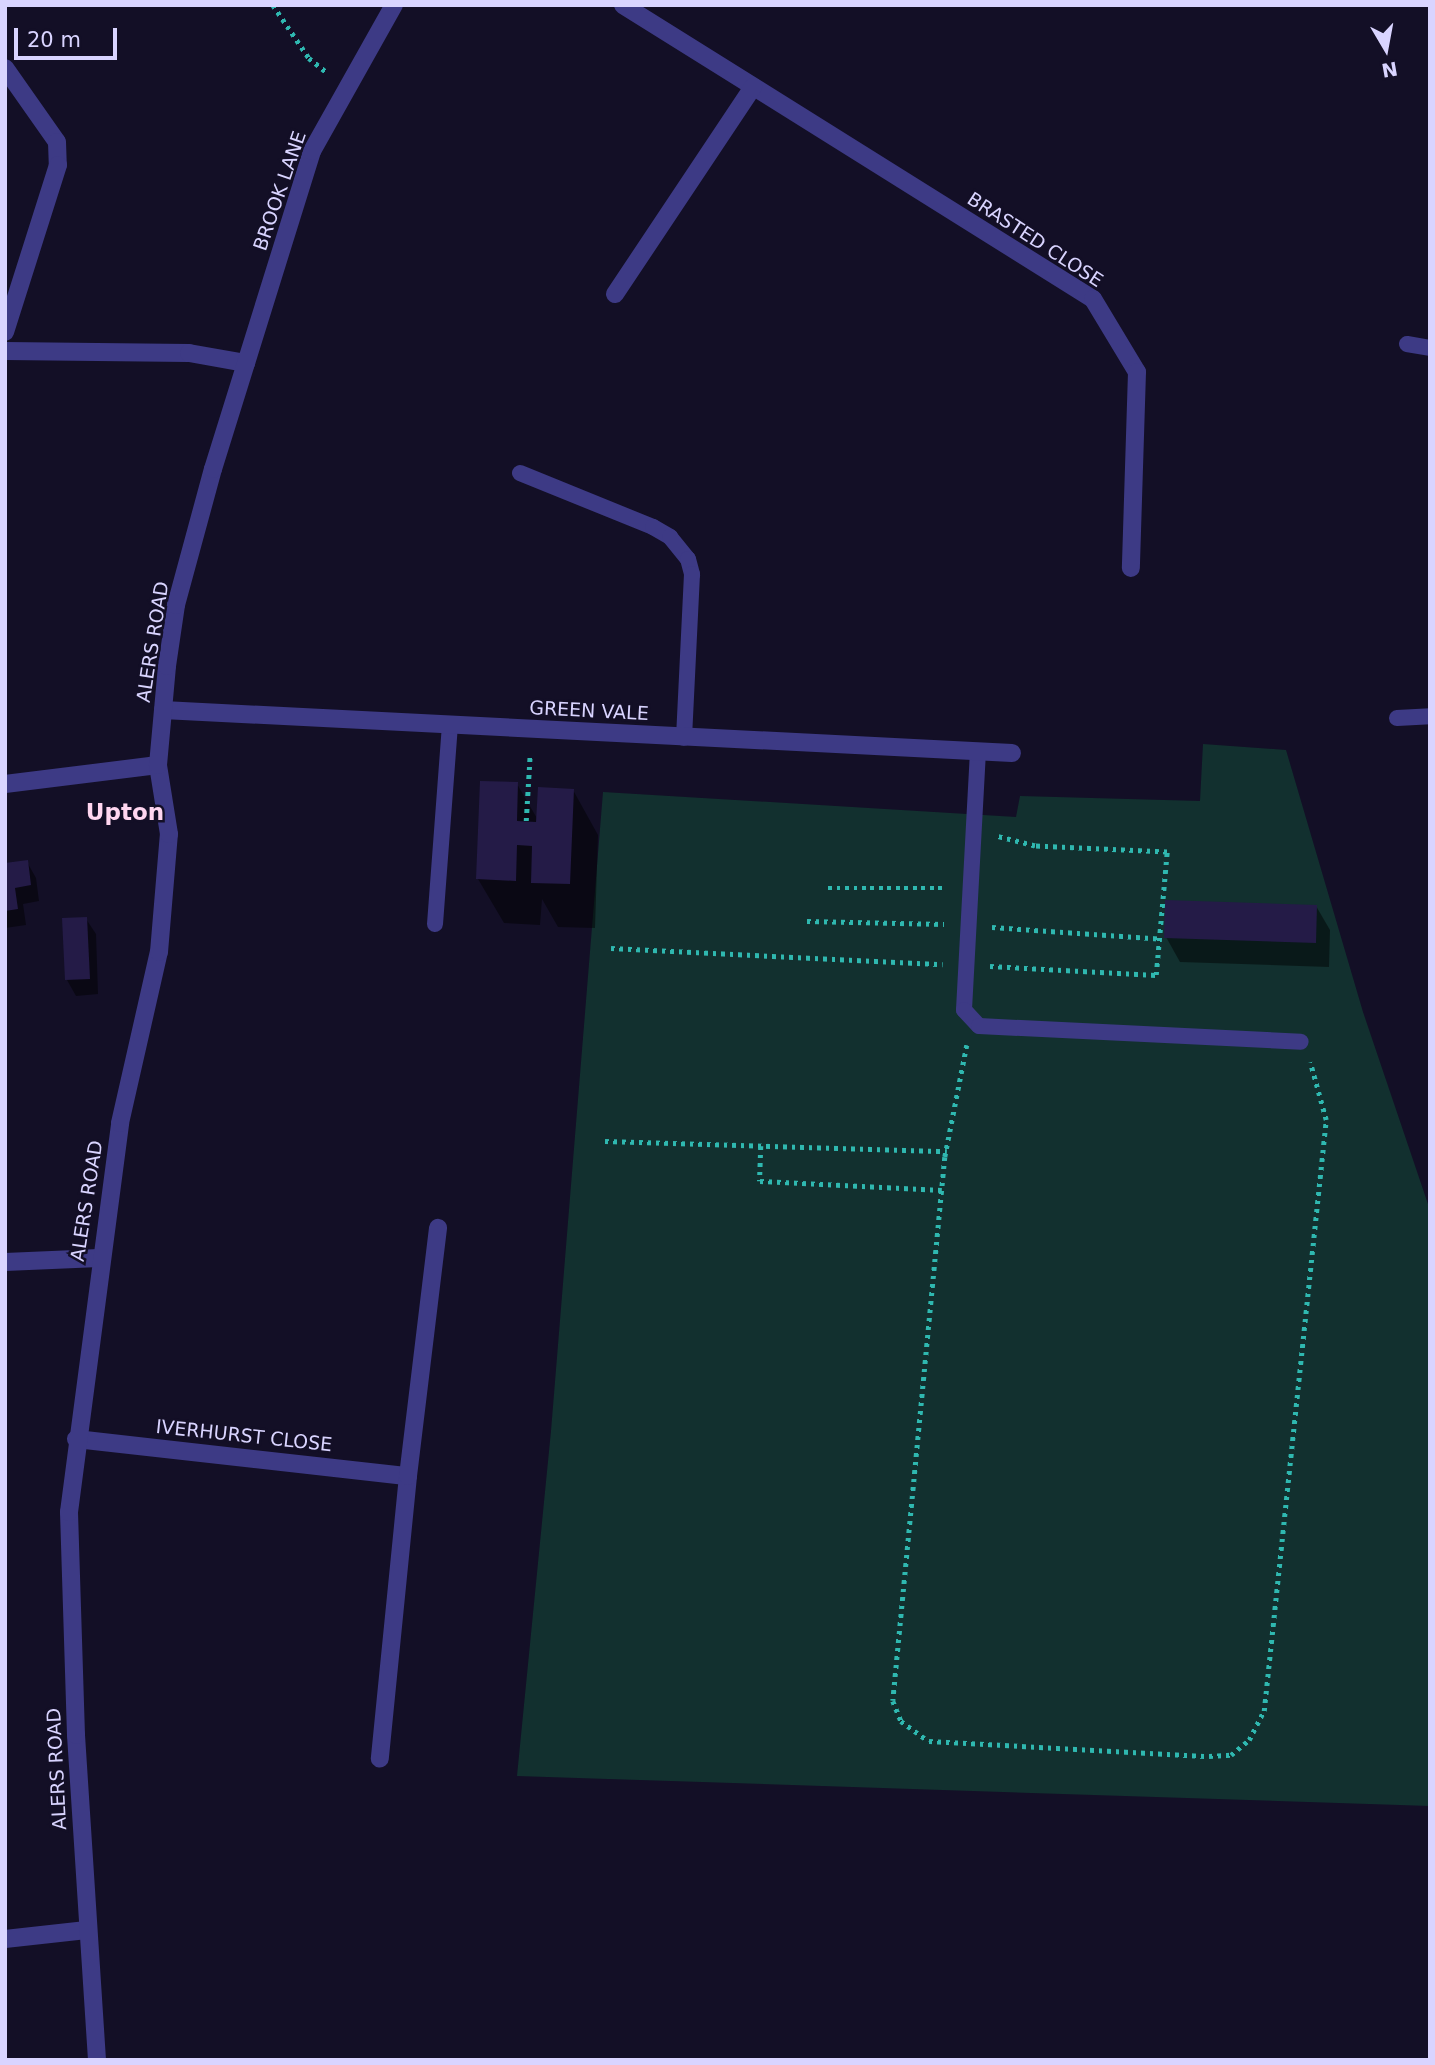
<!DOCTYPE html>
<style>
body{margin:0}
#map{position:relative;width:1435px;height:2065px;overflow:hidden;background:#130f26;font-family:"DejaVu Sans",sans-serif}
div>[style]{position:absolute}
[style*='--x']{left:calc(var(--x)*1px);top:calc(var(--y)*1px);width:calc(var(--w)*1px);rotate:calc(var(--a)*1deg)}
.green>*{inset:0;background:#12302f}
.shadow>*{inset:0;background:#0007}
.building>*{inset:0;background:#241b47}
.path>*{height:4.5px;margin-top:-2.25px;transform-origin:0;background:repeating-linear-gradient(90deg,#2fb8b0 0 3.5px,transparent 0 8.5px)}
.lane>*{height:16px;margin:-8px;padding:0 8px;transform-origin:8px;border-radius:8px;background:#3d3a85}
.street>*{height:18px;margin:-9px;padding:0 9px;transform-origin:9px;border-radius:9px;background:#3d3a85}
span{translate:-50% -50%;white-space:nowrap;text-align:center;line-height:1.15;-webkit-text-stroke:5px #130f26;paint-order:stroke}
.street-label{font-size:19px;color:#d9d4ff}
.quarter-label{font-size:23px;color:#ffd6f0;font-weight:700}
.frame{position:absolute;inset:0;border:7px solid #d9d4ff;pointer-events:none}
.north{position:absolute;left:1351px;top:14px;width:70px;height:70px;-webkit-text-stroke:5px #130f26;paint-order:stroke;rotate:170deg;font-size:19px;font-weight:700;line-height:28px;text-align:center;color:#d9d4ff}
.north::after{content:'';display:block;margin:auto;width:24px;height:32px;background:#d9d4ff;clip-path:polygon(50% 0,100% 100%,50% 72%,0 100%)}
.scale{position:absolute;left:14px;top:28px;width:103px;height:32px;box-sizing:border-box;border:4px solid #d9d4ff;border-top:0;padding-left:9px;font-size:21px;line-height:24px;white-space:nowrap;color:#d9d4ff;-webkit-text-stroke:5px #130f26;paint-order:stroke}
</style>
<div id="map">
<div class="green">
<div style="clip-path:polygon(1203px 744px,1286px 750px,1363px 1012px,1430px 1210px,1430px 1806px,517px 1776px,551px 1431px,603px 792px,1016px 817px,1020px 796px,1200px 801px)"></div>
</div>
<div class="shadow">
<div style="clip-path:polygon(517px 784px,538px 820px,573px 790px,598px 835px,595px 928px,558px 927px,542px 899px,540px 925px,504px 923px,478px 879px)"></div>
<div style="clip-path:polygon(27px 862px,36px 878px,39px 901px,23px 904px,26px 925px,5px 928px,5px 865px)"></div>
<div style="clip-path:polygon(1316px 906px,1330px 930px,1329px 967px,1180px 962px,1166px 937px)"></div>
<div style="clip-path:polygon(86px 919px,96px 934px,98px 994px,76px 996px,67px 980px)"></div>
</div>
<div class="building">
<div style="clip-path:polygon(480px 781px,518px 782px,517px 821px,536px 822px,538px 787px,574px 789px,570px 884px,531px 883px,532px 846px,517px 845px,516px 881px,476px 879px)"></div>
<div style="clip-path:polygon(28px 860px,31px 885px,15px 888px,18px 909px,5px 911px,5px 863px)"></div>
<div style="clip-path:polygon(1165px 900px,1317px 905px,1316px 943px,1164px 938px)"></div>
<div style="clip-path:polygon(87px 917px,90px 979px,65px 980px,62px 918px)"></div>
</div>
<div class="path">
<div style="--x:273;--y:5;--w:64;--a:55.8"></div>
<div style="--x:309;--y:58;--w:22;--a:39"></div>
<div style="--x:526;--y:821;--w:67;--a:-86.6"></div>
<div style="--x:828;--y:888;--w:119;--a:0"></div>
<div style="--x:807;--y:921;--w:137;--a:1.3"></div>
<div style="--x:992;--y:927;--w:170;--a:4"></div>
<div style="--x:611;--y:948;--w:332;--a:2.8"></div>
<div style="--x:990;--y:966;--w:166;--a:3.1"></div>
<div style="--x:1156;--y:975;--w:123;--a:-84.9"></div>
<div style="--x:1167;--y:852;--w:132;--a:-177.4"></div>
<div style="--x:1035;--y:846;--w:40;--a:-165.6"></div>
<div style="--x:967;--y:1045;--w:114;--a:101.1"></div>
<div style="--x:945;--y:1157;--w:546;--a:95.46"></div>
<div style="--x:893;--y:1701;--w:22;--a:68"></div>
<div style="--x:901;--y:1721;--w:34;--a:36"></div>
<div style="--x:929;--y:1741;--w:280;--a:3.1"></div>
<div style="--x:1209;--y:1756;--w:22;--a:-3"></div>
<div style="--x:1231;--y:1755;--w:23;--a:-40"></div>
<div style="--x:1249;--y:1740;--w:33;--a:-63"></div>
<div style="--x:1264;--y:1711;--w:594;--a:-84.01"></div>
<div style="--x:1326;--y:1120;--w:60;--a:-105.4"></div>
<div style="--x:605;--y:1141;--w:342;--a:1.7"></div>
<div style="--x:761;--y:1146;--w:35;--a:92"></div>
<div style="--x:760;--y:1181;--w:182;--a:2.8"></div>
</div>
<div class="lane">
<div style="--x:1407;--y:344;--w:23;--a:10"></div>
<div style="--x:520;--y:473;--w:144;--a:22.1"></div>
<div style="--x:653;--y:527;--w:20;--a:30"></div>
<div style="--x:670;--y:537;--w:28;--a:51"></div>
<div style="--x:688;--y:559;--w:16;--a:75"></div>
<div style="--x:692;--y:574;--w:164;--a:92.8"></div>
<div style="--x:1397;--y:718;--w:33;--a:-3"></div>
<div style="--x:978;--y:751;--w:259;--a:93.1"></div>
<div style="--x:964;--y:1010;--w:22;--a:47"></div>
<div style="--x:979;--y:1026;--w:322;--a:2.8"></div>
<div style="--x:435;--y:924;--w:200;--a:-85.7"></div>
</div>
<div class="street">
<div style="--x:623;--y:5;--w:554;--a:32.03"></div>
<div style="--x:1093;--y:299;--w:85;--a:58.9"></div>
<div style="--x:1137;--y:372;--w:196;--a:91.8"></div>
<div style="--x:5;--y:68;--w:90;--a:54.9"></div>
<div style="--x:57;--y:142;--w:23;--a:88"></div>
<div style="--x:58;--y:165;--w:175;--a:107.6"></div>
<div style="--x:615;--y:294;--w:249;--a:-56.3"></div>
<div style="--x:5;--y:351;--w:184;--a:0.6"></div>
<div style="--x:189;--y:353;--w:58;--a:10"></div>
<div style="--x:163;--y:710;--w:850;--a:2.9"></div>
<div style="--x:5;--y:784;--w:154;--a:-7.1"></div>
<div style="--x:5;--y:1262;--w:94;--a:-2.4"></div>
<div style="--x:76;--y:1439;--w:334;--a:6.4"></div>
<div style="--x:408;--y:1476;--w:284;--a:95.7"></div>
<div style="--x:408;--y:1476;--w:250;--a:-83.1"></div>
<div style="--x:5;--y:1939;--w:82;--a:-6.3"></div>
<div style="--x:97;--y:2060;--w:326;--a:-93.7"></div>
<div style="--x:76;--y:1735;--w:223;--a:-91.8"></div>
<div style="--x:69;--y:1512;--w:392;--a:-82.5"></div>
<div style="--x:120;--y:1123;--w:175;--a:-77.2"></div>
<div style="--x:159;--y:952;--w:118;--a:-85.2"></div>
<div style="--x:169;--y:834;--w:70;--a:-99.1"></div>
<div style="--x:158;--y:765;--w:99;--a:-84.8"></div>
<div style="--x:167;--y:666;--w:62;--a:-81.6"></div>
<div style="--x:176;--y:605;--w:141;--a:-74.8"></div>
<div style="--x:213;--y:469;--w:333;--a:-72.7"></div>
<div style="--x:312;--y:151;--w:167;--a:-60.7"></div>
</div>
<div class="street-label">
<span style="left:280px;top:191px;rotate:-71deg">BROOK LANE</span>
<span style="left:1035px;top:240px;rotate:33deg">BRASTED CLOSE</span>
<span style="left:153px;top:642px;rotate:-81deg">ALERS ROAD</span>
<span style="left:589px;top:711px;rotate:3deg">GREEN VALE</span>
<span style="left:87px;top:1201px;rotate:-81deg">ALERS ROAD</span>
<span style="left:244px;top:1436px;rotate:6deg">IVERHURST CLOSE</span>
<span style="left:57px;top:1769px;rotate:-93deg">ALERS ROAD</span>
</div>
<div class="quarter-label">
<span style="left:125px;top:812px">Upton</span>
</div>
<div class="frame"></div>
<div class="north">N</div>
<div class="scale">20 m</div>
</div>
